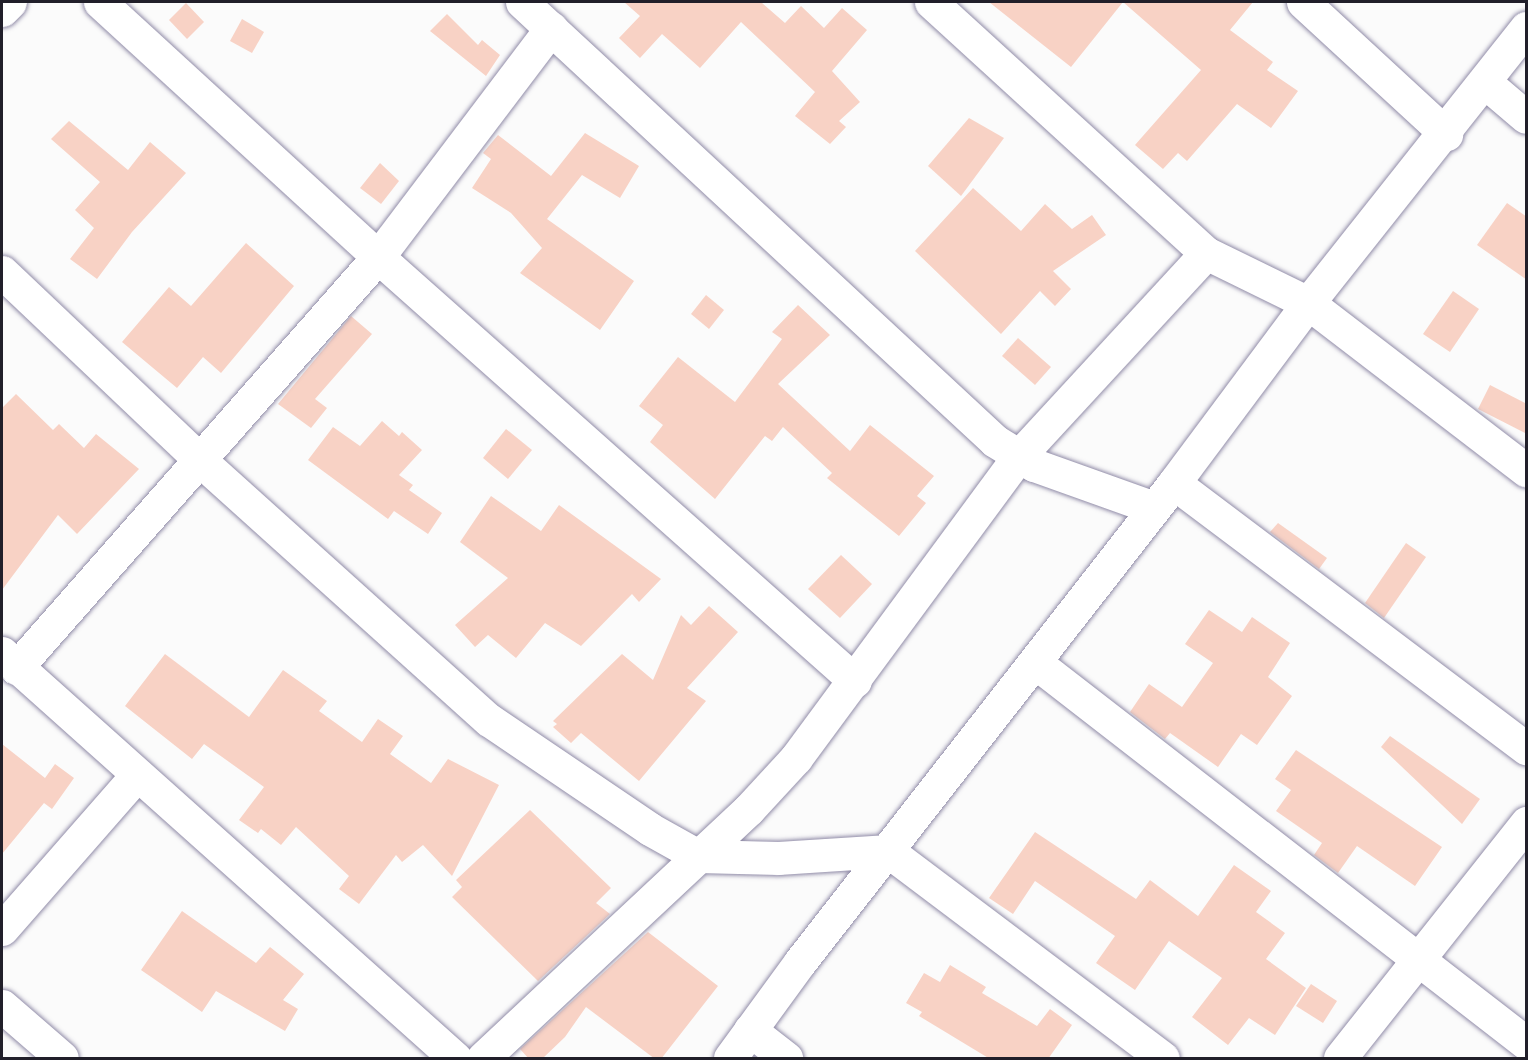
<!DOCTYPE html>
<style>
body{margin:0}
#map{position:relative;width:1528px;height:1060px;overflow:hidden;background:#fbfbfb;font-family:"Roboto Condensed",sans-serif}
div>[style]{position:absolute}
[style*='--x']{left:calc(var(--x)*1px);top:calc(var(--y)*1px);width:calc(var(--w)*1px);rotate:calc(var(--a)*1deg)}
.building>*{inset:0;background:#f8d2c5}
.roads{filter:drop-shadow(0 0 2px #918ca8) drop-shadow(0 0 2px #918ca8)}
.minor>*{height:33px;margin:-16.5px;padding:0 16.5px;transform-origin:16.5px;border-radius:16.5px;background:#fff}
.tertiary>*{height:33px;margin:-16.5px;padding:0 16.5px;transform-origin:16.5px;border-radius:16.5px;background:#fff}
span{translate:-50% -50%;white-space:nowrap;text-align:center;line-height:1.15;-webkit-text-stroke:4.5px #fff;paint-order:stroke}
.frame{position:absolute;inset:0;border:3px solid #211f2a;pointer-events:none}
</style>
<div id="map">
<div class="building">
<div style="clip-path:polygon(624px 2px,761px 2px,785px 23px,801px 6px,824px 28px,842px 8px,867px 30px,832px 71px,860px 102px,839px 121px,846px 127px,830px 144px,795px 116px,815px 92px,741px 22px,700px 68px,662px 34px,640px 58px,619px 38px,640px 16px)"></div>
<div style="clip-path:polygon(989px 2px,1253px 2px,1230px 30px,1273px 62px,1267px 70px,1298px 91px,1271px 128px,1237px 104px,1187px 161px,1178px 153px,1163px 169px,1135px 145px,1201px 70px,1123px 2px,1071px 67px)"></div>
<div style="clip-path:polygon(186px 3px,204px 22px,187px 39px,169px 20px)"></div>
<div style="clip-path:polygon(447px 14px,478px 45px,482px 40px,500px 55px,486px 76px,430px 31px)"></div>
<div style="clip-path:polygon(242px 19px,264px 32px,252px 53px,230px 41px)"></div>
<div style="clip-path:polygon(969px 118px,1004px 138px,961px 196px,928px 166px)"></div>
<div style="clip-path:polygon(69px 121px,128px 170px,150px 142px,186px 173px,132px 232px,97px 279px,70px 259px,94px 228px,75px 210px,100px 182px,51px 139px)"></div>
<div style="clip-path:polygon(585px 133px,639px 166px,620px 198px,582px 175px,547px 219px,634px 281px,600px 330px,520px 273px,542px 248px,511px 213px,472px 188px,491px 159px,483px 153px,498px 135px,551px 176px)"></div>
<div style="clip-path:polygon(380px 163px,399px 181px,381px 204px,360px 188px)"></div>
<div style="clip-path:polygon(973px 188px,1021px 231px,1045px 204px,1072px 229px,1092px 215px,1106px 235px,1053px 271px,1071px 289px,1055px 306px,1040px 291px,1001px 334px,915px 251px)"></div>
<div style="clip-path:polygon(1507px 203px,1527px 217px,1527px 280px,1477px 245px)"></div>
<div style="clip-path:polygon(246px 243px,294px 286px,221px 373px,203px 357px,177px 388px,122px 342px,169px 287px,191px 306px)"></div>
<div style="clip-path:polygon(1453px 291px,1479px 309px,1450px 352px,1423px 334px)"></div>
<div style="clip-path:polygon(706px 295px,724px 310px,709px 329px,691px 314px)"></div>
<div style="clip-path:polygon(798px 305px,830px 335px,778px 384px,850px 451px,870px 425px,934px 476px,917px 496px,926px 503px,899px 536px,827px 478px,832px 473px,783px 427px,772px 441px,765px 436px,715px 499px,650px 442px,663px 425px,639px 406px,678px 357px,735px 402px,782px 339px,772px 332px)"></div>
<div style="clip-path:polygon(351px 316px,372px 334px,315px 399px,327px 408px,311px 428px,278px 404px)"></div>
<div style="clip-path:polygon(1018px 338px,1051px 367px,1035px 385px,1002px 356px)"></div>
<div style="clip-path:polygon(1490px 385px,1527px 404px,1527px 434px,1478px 409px)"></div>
<div style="clip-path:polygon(16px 394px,53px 430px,59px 424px,84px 448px,96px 434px,139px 469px,77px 534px,58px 515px,2px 590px,2px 408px)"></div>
<div style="clip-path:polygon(382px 421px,399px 436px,402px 432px,422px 450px,399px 475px,413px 485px,409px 490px,442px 513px,428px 534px,394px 511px,388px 519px,308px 460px,333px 427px,360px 446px)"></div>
<div style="clip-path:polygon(506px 429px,532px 450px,508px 479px,483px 458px)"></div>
<div style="clip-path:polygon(491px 496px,541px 531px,559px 505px,661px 579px,639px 602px,632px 594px,581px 646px,545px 623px,516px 658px,488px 635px,475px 647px,455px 625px,508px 578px,460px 542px)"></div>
<div style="clip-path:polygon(1278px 523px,1327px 558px,1319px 569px,1270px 532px)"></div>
<div style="clip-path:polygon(1406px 543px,1426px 557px,1384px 618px,1365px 603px)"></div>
<div style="clip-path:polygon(841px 555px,872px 584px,840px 618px,808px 589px)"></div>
<div style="clip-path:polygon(709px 606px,738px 632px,687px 688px,706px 701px,639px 781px,581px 733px,571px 743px,553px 727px,557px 724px,553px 721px,622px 654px,653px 680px,681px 615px,691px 625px)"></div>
<div style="clip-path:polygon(1209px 610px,1242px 632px,1252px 617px,1290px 643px,1268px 677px,1292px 696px,1257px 745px,1241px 734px,1218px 767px,1170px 733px,1165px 739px,1130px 712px,1149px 684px,1182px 707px,1213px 663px,1185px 644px)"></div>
<div style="clip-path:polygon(165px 654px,249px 717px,283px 670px,327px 701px,319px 711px,362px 742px,378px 719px,403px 736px,390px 754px,431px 783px,448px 759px,499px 785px,452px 876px,423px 845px,402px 862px,396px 855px,359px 904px,339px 889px,349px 876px,296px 827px,281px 845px,261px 829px,258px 833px,239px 820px,264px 787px,204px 744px,192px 759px,125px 706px)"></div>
<div style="clip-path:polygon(1390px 736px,1480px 799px,1462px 824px,1381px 747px)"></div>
<div style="clip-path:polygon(2px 744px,45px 778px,55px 764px,74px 778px,52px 809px,44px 803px,2px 854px)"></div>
<div style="clip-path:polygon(1296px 750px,1442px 847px,1415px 886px,1357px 846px,1338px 873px,1314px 855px,1322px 843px,1276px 811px,1291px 790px,1275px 779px)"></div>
<div style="clip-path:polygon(530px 810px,611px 888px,596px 903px,610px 914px,538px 981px,452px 897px,462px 887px,456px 880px)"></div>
<div style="clip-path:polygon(1035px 832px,1136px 899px,1150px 880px,1198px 916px,1234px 865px,1271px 891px,1256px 912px,1285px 933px,1266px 959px,1306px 988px,1275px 1035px,1249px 1018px,1228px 1045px,1192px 1017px,1222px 978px,1169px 941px,1135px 990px,1096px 963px,1115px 936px,1035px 881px,1013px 914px,989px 898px)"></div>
<div style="clip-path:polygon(182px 911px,256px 963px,270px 947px,304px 974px,283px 1000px,298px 1009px,285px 1031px,216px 991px,202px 1012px,141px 970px)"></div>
<div style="clip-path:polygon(648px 932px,718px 986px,661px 1059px,655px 1059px,586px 1007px,565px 1037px,542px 1059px,529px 1059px,520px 1049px)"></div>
<div style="clip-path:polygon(950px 965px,986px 987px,982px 993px,1037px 1026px,1050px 1009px,1072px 1025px,1048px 1059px,990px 1059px,919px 1016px,922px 1012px,906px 1003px,924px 973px,940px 982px)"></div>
<div style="clip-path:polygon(1311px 984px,1337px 1001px,1323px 1023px,1296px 1006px)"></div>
</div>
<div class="roads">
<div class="minor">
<div style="--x:100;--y:2;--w:377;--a:42.5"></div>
<div style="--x:378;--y:257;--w:638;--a:41.63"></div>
<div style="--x:522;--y:2;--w:645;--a:42.86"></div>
<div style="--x:995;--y:441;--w:46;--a:31.6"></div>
<div style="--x:1034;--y:465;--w:127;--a:19.7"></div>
<div style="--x:931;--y:2;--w:372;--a:42.4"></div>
<div style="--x:1206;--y:253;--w:114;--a:26.1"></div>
<div style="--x:1308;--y:303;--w:275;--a:37.5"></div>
<div style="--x:1303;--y:2;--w:195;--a:42.7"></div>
<div style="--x:2;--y:10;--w:11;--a:-45"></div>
<div style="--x:1486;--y:83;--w:52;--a:40.4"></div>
<div style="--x:2;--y:272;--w:274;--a:43.5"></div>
<div style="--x:201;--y:461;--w:387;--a:42"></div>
<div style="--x:489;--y:720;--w:194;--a:34.1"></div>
<div style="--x:650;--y:829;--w:55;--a:29.4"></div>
<div style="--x:698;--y:856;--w:81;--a:1.4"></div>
<div style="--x:779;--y:858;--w:109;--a:-3.7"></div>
<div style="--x:888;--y:851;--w:344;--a:37"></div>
<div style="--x:1174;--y:483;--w:441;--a:37"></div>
<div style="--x:2;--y:653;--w:608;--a:41.8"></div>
<div style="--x:1036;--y:663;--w:620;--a:37.79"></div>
<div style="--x:16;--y:668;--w:548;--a:-48.63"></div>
<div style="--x:378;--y:257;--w:287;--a:-52.9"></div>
<div style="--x:2;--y:929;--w:205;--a:-48.8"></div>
<div style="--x:2;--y:1006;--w:79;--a:40.9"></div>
<div style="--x:750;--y:1030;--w:46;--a:37.9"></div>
<div style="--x:483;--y:1058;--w:364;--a:-43.1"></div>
<div style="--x:749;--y:809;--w:69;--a:-47.3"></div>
<div style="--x:796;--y:758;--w:374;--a:-53.6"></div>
<div style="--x:1018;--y:457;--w:277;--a:-47.3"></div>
<div style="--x:1340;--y:1058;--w:300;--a:-51.6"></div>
</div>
<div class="tertiary">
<div style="--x:730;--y:1058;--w:119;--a:-53.9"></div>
<div style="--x:800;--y:962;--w:608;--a:-52.02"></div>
<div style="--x:1174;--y:483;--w:224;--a:-53.3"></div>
<div style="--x:1308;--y:303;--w:351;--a:-51.6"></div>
</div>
</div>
<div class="frame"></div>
</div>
